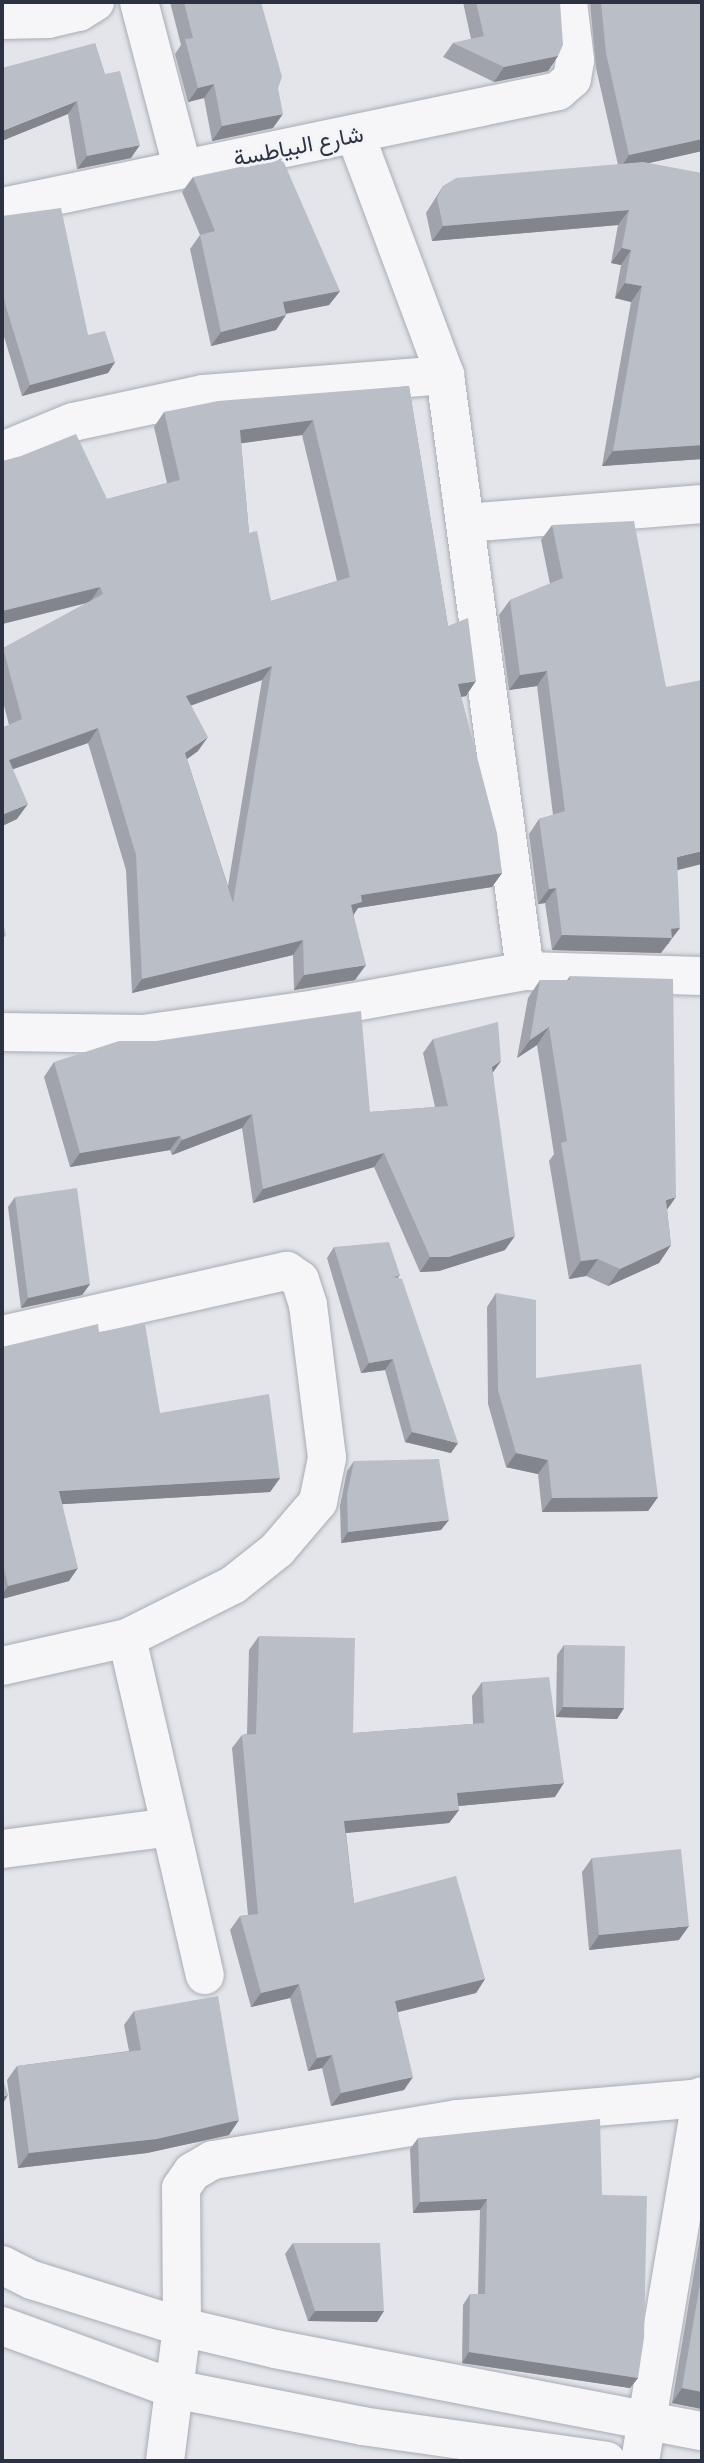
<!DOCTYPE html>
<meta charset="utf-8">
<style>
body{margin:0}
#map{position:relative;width:704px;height:2463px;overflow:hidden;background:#e3e5ea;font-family:"Exo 2",Vazirmatn,sans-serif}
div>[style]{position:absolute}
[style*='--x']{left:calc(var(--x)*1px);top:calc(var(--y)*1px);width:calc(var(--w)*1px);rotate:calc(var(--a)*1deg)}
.roads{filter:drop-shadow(0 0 2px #a8acb4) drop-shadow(0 0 2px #a8acb4)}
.minor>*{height:38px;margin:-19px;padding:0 19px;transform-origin:19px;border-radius:19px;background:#f6f6f9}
.wall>*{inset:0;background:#a0a3ab}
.shaded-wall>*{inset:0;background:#82858b}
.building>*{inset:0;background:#babec7}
span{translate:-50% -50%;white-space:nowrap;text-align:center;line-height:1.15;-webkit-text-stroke:6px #f3f4f8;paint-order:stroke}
.street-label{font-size:23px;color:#2c3241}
.frame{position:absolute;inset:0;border:4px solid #2c3241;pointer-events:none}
</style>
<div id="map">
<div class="roads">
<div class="minor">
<div style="--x:139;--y:2;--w:170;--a:75.3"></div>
<div style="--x:2;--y:20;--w:46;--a:-1.2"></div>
<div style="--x:48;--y:19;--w:32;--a:-13"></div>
<div style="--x:79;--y:12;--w:19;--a:-32"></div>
<div style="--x:355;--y:134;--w:257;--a:69.5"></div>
<div style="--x:445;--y:375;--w:601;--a:82.35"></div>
<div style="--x:2;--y:207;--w:568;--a:-11.78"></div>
<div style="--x:558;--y:91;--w:18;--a:-41"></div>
<div style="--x:572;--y:79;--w:19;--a:-81"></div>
<div style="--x:575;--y:60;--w:58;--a:-96.9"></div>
<div style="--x:2;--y:451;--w:77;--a:-22.2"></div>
<div style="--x:73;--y:422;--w:134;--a:-12.1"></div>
<div style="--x:204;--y:394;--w:242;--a:-4.5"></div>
<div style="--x:466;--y:523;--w:237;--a:-4.6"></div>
<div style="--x:2;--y:1032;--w:141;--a:0.8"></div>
<div style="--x:143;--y:1034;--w:175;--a:-8.2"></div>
<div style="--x:316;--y:1009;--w:212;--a:-10.3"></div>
<div style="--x:525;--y:971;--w:177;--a:1.6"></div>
<div style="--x:2;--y:1335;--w:292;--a:-12.7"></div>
<div style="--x:287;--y:1271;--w:16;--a:35"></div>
<div style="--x:300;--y:1280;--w:26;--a:72"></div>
<div style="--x:308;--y:1305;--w:154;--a:82.9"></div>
<div style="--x:327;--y:1458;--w:45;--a:101.6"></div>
<div style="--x:318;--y:1502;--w:63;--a:130.5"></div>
<div style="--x:277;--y:1550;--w:56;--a:141.5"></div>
<div style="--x:233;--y:1585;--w:119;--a:153.4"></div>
<div style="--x:127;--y:1638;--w:128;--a:167.4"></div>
<div style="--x:127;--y:1638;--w:346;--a:77"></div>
<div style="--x:2;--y:1849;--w:170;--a:-7.4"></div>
<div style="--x:2;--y:2265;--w:34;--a:27"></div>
<div style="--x:32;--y:2280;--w:157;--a:17.4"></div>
<div style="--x:182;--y:2327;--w:96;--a:13.3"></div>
<div style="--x:275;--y:2349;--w:435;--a:10.9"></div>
<div style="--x:2;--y:2326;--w:183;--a:20.1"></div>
<div style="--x:174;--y:2389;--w:192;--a:11.1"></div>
<div style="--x:362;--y:2426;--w:247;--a:8.1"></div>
<div style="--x:165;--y:2461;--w:135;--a:-82.8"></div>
<div style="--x:182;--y:2327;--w:139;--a:-90.4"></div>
<div style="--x:181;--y:2188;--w:19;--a:-55"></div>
<div style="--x:192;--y:2172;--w:24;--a:-30"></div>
<div style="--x:213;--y:2160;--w:247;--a:-9.5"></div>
<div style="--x:457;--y:2119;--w:246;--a:-4.9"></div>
<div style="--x:640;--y:2461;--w:370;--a:-80.4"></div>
</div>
</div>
<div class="wall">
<div style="clip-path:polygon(170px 2px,261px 2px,278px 88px,273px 128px,212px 141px,204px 98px,188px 102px,175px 54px,181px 45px)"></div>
<div style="clip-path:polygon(463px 2px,560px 2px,558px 56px,548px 71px,494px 82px,443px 57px,453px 43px,471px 39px)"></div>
<div style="clip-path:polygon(590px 2px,702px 2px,702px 151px,647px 163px,702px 459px,602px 466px,631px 302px,615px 298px,621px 265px,611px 263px,618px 225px,432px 241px,426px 213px,443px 186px,618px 165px,596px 68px)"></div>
<div style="clip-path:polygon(95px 43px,131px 158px,77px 169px,68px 114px)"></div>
<div style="clip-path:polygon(193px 177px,340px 291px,329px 305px,286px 314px,276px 330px,211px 346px,190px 249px,200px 235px,182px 192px)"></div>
<div style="clip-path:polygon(2px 216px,88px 335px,115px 362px,108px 373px,22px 396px,2px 330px)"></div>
<div style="clip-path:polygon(evenodd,409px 386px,448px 626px,466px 696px,461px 697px,502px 873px,492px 887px,358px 908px,354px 914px,355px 980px,294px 990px,293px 955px,132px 993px,126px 870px,88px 743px,13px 769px,17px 819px,2px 826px,2px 728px,9px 725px,2px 698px,2px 649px,87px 603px,2px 624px,2px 461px,107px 499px,167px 483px,154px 427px,164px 412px,409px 386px,302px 435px,337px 581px,271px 601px,249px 533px,241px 443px,302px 435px,409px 386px,262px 680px,228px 886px,187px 759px,198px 751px,191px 705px,262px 680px)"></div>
<div style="clip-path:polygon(552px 525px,666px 687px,677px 870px,669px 944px,667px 944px,661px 953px,552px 950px,545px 903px,538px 904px,529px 834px,539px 819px,553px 815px,537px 686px,509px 690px,499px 615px,510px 600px,550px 584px,541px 540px)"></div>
<div style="clip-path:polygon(570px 976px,667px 1210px,671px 1245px,659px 1263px,608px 1286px,586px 1276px,569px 1279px,549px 1161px,554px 1154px,537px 1045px,517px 1058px,528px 998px,540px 980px,567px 980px)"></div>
<div style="clip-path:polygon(433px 1039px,501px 1061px,493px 1072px,505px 1250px,439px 1271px,420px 1272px,374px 1167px,253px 1203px,242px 1128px,172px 1155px,170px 1150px,70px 1167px,44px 1077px,54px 1062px,370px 1112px,435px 1107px,423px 1053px)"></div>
<div style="clip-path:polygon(15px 1197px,90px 1284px,82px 1295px,21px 1308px,8px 1207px)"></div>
<div style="clip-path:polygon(334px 1247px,400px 1275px,398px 1278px,451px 1453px,405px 1442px,385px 1370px,361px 1373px,327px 1258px)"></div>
<div style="clip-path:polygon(496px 1293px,536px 1378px,658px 1497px,648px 1511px,542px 1512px,538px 1474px,506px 1467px,488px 1404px,487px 1307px)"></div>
<div style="clip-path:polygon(99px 1332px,160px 1413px,280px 1478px,270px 1492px,62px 1504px,69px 1581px,2px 1599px,2px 1347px)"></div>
<div style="clip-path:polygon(354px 1461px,441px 1530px,341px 1543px,340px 1506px,347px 1471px)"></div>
<div style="clip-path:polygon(259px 1636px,353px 1733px,473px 1724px,472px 1696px,482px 1682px,555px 1797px,458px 1806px,459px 1810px,449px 1823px,346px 1833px,354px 1903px,485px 1979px,476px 1993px,398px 2012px,404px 2090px,331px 2106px,322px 2068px,308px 2071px,290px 1998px,251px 2007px,230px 1930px,240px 1916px,248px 1915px,232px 1748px,242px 1735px,247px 1734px,249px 1650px)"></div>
<div style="clip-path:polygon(564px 1645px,624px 1708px,617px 1719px,556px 1717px,557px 1655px)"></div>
<div style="clip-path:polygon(592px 1858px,679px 1940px,589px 1950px,582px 1872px)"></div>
<div style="clip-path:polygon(134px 2011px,229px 2135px,147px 2153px,18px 2168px,7px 2080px,17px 2066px,129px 2051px,124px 2025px)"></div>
<div style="clip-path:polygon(418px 2138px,602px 2195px,638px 2378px,630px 2388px,462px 2363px,463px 2305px,470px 2294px,478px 2294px,480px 2210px,413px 2213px,410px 2149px)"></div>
<div style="clip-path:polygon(702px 2225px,702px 2409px,672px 2403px)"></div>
<div style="clip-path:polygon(293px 2243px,377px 2322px,308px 2321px,285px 2254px)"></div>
</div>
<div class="shaded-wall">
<div style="clip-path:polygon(558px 56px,548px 71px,494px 82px,504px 67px)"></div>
<div style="clip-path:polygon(214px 84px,204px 98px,188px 102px,198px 88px)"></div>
<div style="clip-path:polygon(77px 101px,68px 114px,2px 141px,2px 131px)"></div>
<div style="clip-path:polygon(283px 114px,273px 128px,212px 141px,222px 126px)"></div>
<div style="clip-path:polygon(702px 139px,702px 151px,619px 170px,629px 155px)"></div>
<div style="clip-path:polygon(140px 145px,131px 158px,77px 169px,87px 156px)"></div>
<div style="clip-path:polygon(629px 210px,618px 225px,432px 241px,443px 226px)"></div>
<div style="clip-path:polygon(622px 248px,631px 250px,621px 265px,611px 263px)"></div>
<div style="clip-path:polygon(625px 283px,642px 286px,631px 302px,615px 298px)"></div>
<div style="clip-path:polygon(340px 291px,329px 305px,273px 316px,283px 302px)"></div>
<div style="clip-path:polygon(286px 315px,276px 330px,211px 346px,221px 332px)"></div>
<div style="clip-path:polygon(115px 362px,108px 373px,22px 396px,30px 385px)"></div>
<div style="clip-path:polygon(313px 420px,302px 435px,229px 445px,240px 430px)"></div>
<div style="clip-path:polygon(702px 445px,702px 459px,602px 466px,613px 451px)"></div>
<div style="clip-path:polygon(100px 587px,90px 602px,2px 624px,2px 611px)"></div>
<div style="clip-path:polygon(272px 666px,262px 680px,176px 711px,186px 696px)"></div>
<div style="clip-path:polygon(547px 671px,537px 686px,509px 690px,520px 675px)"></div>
<div style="clip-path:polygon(476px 681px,466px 696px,448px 699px,458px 684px)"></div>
<div style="clip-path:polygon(98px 728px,88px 743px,2px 773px,9px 760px)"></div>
<div style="clip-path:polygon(208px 737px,198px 751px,175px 768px,185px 753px)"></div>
<div style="clip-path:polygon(28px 804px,17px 819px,2px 826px,2px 815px)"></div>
<div style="clip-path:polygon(702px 851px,702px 864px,666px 873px,677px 857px)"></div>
<div style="clip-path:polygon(502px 873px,492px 887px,358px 908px,352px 917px,351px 905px,361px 895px)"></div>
<div style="clip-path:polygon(556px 888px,545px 903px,538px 904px,549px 889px)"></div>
<div style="clip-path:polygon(680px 928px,661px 953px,552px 950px,562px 935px)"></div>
<div style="clip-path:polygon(303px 940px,293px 955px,132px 993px,142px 979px)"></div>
<div style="clip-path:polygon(366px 965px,355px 980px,294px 990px,304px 975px)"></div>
<div style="clip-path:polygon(549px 1027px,537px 1045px,517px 1058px,530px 1040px)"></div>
<div style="clip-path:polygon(501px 1061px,491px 1075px,492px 1067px)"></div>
<div style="clip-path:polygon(252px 1114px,242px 1128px,172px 1155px,182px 1140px)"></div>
<div style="clip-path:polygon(180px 1136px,170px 1150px,70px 1167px,80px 1153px)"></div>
<div style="clip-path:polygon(384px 1153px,374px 1167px,253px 1203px,263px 1189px)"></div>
<div style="clip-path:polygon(676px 1197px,664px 1214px,666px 1200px)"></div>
<div style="clip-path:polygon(515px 1236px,505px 1250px,439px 1271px,420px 1272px,430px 1257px)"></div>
<div style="clip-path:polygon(671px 1245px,659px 1263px,608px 1286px,620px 1269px)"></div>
<div style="clip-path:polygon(598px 1259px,586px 1276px,569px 1279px,581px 1261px)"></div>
<div style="clip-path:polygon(90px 1284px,82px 1295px,21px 1308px,28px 1298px)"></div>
<div style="clip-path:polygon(393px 1359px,385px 1370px,361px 1373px,369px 1363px)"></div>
<div style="clip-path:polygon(412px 1432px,458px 1443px,451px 1453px,405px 1442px)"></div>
<div style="clip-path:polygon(516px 1453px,548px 1460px,538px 1474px,506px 1467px)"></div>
<div style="clip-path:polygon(280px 1478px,270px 1492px,49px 1505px,59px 1491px)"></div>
<div style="clip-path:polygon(658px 1497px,648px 1511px,542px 1512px,552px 1498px)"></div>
<div style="clip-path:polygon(449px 1520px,441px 1530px,341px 1543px,348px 1532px)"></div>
<div style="clip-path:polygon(78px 1568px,69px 1581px,2px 1599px,2px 1595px,8px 1586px)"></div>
<div style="clip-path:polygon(563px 1707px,624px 1708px,617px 1719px,556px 1717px)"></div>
<div style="clip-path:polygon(564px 1783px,555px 1797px,448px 1807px,457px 1793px)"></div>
<div style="clip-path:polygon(459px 1810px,449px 1823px,335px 1834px,344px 1821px)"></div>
<div style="clip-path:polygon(689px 1926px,679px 1940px,589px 1950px,599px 1935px)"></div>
<div style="clip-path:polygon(485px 1979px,476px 1993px,386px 2015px,395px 2001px)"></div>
<div style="clip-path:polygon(299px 1984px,290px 1998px,251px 2007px,261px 1993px)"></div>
<div style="clip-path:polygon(332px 2055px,322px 2068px,308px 2071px,317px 2058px)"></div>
<div style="clip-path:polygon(413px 2077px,404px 2090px,331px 2106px,341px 2093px)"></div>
<div style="clip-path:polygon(8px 2095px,2px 2105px,2px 2097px)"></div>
<div style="clip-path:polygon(239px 2120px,229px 2135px,147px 2153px,18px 2168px,29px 2153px)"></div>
<div style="clip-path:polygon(487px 2199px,480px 2210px,413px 2213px,420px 2202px)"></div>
<div style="clip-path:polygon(315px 2311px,384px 2311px,377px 2322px,308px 2321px)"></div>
<div style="clip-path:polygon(469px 2352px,638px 2378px,630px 2388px,462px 2363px)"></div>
<div style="clip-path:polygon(682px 2388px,702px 2392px,702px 2409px,672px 2403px)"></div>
</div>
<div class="building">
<div style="clip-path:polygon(184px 2px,261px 2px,282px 77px,278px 88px,283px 114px,222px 126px,214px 84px,198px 88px,185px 39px,193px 38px)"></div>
<div style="clip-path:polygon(476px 2px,560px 2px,563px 45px,558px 56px,504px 67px,453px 43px,484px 36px)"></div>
<div style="clip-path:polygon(601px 2px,702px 2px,702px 139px,629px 155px,606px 53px)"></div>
<div style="clip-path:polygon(95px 43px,105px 74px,120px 71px,140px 145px,87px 156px,77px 101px,2px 131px,2px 68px)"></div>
<div style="clip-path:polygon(282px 158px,340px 291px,283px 302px,286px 315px,221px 332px,200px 235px,215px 231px,193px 177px)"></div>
<div style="clip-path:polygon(643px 162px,702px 173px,702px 445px,613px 451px,642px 286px,625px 283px,631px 250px,622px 248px,629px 210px,443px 226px,437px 198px,443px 186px,456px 178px)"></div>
<div style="clip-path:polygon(61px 208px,88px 335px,105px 331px,115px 362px,30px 385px,6px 307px,2px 288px,2px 216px)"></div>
<div style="clip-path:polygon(evenodd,409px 386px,448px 626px,468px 618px,476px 681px,458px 684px,497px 833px,502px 873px,361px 895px,362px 902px,351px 905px,366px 965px,304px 975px,303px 940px,142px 979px,136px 855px,98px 728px,9px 760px,28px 804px,2px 815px,2px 728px,22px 719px,3px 648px,103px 594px,100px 587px,2px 611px,2px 461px,21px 456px,76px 434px,107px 499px,180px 480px,164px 412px,218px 401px,409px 386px,313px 420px,350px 577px,271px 601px,257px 531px,249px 533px,240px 430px,313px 420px,409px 386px,272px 666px,233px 903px,185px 753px,208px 737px,186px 696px,272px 666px)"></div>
<div style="clip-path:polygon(634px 521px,666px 687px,702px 680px,702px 851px,677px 857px,680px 928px,671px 928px,672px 938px,562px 935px,556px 888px,549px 889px,539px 819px,565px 811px,547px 671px,520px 675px,510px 600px,563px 578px,552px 525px)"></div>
<div style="clip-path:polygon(2px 917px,6px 936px,2px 938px)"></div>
<div style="clip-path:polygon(570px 976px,673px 979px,676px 1197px,666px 1200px,671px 1245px,620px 1269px,598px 1259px,581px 1261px,561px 1143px,567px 1141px,549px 1027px,530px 1040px,540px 980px,570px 980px)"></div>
<div style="clip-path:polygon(361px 1011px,370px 1112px,448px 1106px,433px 1039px,498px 1022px,501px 1061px,492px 1067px,515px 1236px,449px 1257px,430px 1257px,384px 1153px,263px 1189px,252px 1114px,182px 1140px,180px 1136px,80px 1153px,54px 1062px,119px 1041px,156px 1041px)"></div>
<div style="clip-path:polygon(77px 1188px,90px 1284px,28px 1298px,15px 1197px)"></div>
<div style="clip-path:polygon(389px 1242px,400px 1275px,393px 1277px,402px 1279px,458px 1443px,412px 1432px,393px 1359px,369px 1363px,334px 1247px)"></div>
<div style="clip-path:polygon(496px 1293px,536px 1300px,536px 1378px,641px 1364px,658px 1497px,552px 1498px,548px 1460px,516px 1453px,498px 1390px)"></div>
<div style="clip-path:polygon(98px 1324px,99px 1332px,145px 1324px,160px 1413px,269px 1394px,280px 1478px,59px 1491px,78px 1568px,8px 1586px,2px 1560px,2px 1347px)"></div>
<div style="clip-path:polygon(439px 1459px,449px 1520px,348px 1532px,347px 1495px,354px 1461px)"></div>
<div style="clip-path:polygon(259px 1636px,355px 1638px,353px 1733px,484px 1723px,482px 1682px,549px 1677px,564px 1783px,457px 1793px,459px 1810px,344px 1821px,354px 1903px,456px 1876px,485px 1979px,395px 2001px,413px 2077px,341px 2093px,332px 2055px,317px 2058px,299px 1984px,261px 1993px,240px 1916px,258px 1914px,242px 1735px,256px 1734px)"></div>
<div style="clip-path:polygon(564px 1645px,625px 1646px,624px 1708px,563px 1707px)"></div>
<div style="clip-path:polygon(681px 1849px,689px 1926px,599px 1935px,592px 1858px)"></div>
<div style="clip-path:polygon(218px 1996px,239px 2120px,157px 2139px,29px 2153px,17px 2066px,141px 2050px,134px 2011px)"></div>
<div style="clip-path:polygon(2px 2076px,8px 2095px,2px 2097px)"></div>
<div style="clip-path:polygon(600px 2119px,602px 2195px,647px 2196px,644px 2338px,638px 2378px,469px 2352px,470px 2294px,485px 2294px,487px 2199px,420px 2202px,418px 2138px)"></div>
<div style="clip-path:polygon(293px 2243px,380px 2243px,384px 2311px,315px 2311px)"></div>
<div style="clip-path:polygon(702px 2272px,702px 2392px,682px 2388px)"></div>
</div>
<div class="street-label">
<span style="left:298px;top:145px;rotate:-11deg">شارع البياطسة</span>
</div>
<div class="frame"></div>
</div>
